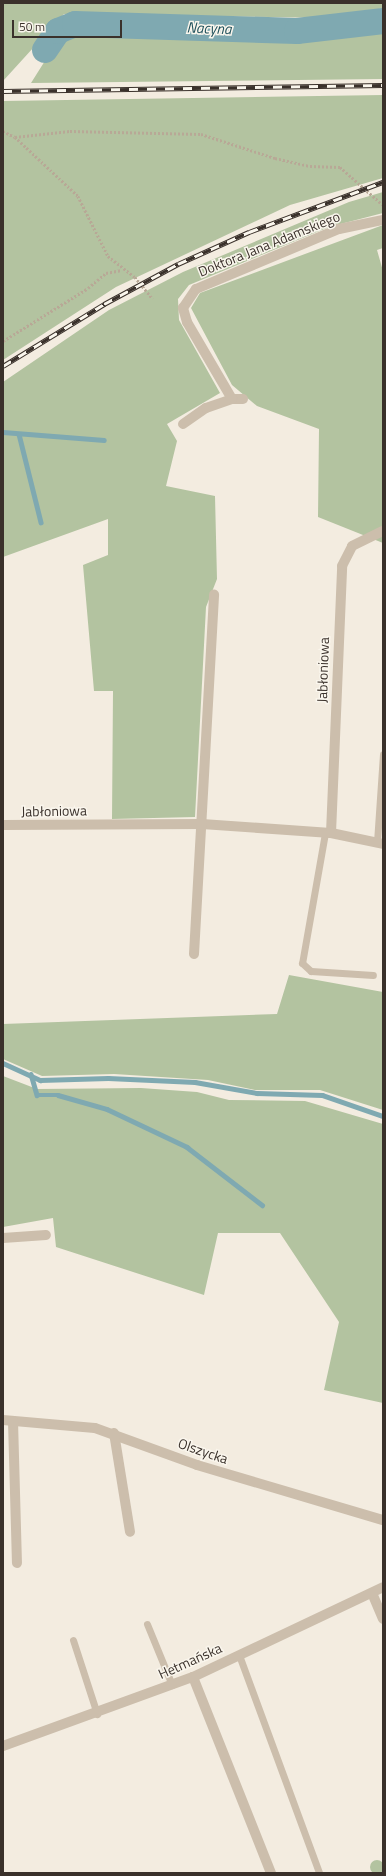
<!DOCTYPE html>
<meta charset="utf-8">
<style>
body{margin:0}
#map{position:relative;width:386px;height:1876px;overflow:hidden;background:#f3ece0;font-family:"Titillium Web",sans-serif}
div>[style]{position:absolute}
[style*='--x']{left:calc(var(--x)*1px);top:calc(var(--y)*1px);width:calc(var(--w)*1px);rotate:calc(var(--a)*1deg)}
.green>*{inset:0;background:#b3c3a0}
.round{border-radius:50%}
.stream>*{height:4.5px;margin:-2.25px;padding:0 2.25px;transform-origin:2.25px;border-radius:2.25px;background:#7fa9b1}
.river>*{height:26px;margin:-13px;padding:0 13px;transform-origin:13px;border-radius:13px;background:#7fa9b1}
.path>*{height:2.5px;margin-top:-1.25px;transform-origin:0;background:repeating-linear-gradient(90deg,#b8a896 0 2px,transparent 0 4px)}
.service>*{height:7px;margin:-3.5px;padding:0 3.5px;transform-origin:3.5px;border-radius:3.5px;background:#ccbeac}
.minor>*{height:10px;margin:-5px;padding:0 5px;transform-origin:5px;border-radius:5px;background:#ccbeac}
.tertiary>*{height:10px;margin:-5px;padding:0 5px;transform-origin:5px;border-radius:5px;background:#ccbeac}
.rail>*{height:4.5px;margin-top:-2.25px;transform-origin:0;background:repeating-linear-gradient(90deg,#faf6ed 0 9px,#3a312b 0 18px);box-sizing:border-box;border-block:1px solid #3a312b}
span{translate:-50% -50%;white-space:nowrap;text-align:center;line-height:1.15;-webkit-text-stroke:3px #faf6ed;paint-order:stroke}
.street-label{font-size:14px;color:#3a312b}
.water-label{font-size:15px;color:#20515c;font-style:italic}
.frame{position:absolute;inset:0;border:4px solid #3a312b;pointer-events:none}
.scale{position:absolute;left:12px;top:20px;width:110px;height:18px;box-sizing:border-box;border:2px solid #3a312b;border-top:0;padding-left:5px;font-size:12px;line-height:14px;white-space:nowrap;color:#3a312b;-webkit-text-stroke:3px #faf6ed;paint-order:stroke}
</style>
<div id="map">
<div class="green">
<div style="clip-path:polygon(3px 3px,383px 3px,383px 8px,336px 18px,64px 14px,3px 81px)"></div>
<div style="clip-path:polygon(383px 27px,383px 79px,31px 83px,60px 37px,78px 30px,294px 36px)"></div>
<div style="clip-path:polygon(383px 95px,383px 178px,290px 205px,116px 287px,3px 360px,3px 101px)"></div>
<div style="clip-path:polygon(383px 192px,383px 213px,329px 227px,189px 285px,178px 299px,179px 320px,220px 393px,167px 424px,177px 441px,166px 486px,215px 496px,217px 579px,206px 607px,195px 817px,112px 819px,113px 691px,94px 691px,83px 565px,108px 555px,108px 519px,3px 557px,3px 382px,109px 310px,183px 272px,349px 202px)"></div>
<div style="clip-path:polygon(383px 225px,383px 248px,377px 250px,383px 271px,383px 543px,318px 517px,319px 429px,257px 406px,232px 385px,191px 308px,200px 293px)"></div>
<div style="clip-path:polygon(289px 975px,383px 992px,383px 1110px,320px 1090px,255px 1090px,208px 1080px,114px 1074px,42px 1076px,3px 1059px,3px 1024px,277px 1014px)"></div>
<div style="clip-path:polygon(3px 1076px,37px 1089px,141px 1088px,197px 1092px,229px 1100px,305px 1101px,383px 1124px,383px 1403px,324px 1390px,339px 1322px,280px 1233px,218px 1233px,204px 1295px,56px 1247px,53px 1218px,3px 1227px)"></div>
<div class="round" style="left:370px;top:1860px;width:14px;height:14px"></div>
</div>
<div class="stream">
<div style="--x:3;--y:432;--w:101;--a:4.5"></div>
<div style="--x:19;--y:434;--w:91;--a:76"></div>
<div style="--x:3;--y:1063;--w:41;--a:24.7"></div>
<div style="--x:40;--y:1080;--w:68;--a:-1.7"></div>
<div style="--x:108;--y:1078;--w:87;--a:2.6"></div>
<div style="--x:195;--y:1082;--w:63;--a:10.1"></div>
<div style="--x:257;--y:1093;--w:65;--a:1.8"></div>
<div style="--x:322;--y:1095;--w:65;--a:19"></div>
<div style="--x:31;--y:1074;--w:22;--a:74"></div>
<div style="--x:37;--y:1095;--w:21;--a:0"></div>
<div style="--x:58;--y:1095;--w:51;--a:15.9"></div>
<div style="--x:107;--y:1109;--w:89;--a:25.4"></div>
<div style="--x:187;--y:1147;--w:95;--a:37.7"></div>
</div>
<div class="river">
<div style="--x:45;--y:50;--w:23;--a:-56"></div>
<div style="--x:58;--y:31;--w:18;--a:-22"></div>
<div style="--x:75;--y:24;--w:222;--a:1.8"></div>
<div style="--x:297;--y:31;--w:87;--a:-6.6"></div>
</div>
<div class="path">
<div style="--x:3;--y:131;--w:13;--a:27"></div>
<div style="--x:15;--y:137;--w:55;--a:-6.2"></div>
<div style="--x:70;--y:131;--w:131;--a:1.3"></div>
<div style="--x:201;--y:134;--w:78;--a:18"></div>
<div style="--x:275;--y:158;--w:36;--a:13"></div>
<div style="--x:310;--y:166;--w:30;--a:2"></div>
<div style="--x:340;--y:167;--w:57;--a:41.5"></div>
<div style="--x:15;--y:137;--w:86;--a:43.1"></div>
<div style="--x:78;--y:196;--w:67;--a:63.4"></div>
<div style="--x:108;--y:256;--w:34;--a:38"></div>
<div style="--x:135;--y:277;--w:28;--a:51"></div>
<div style="--x:3;--y:341;--w:100;--a:-31.9"></div>
<div style="--x:88;--y:288;--w:23;--a:-40"></div>
<div style="--x:106;--y:273;--w:16;--a:-11"></div>
</div>
<div class="service">
<div style="--x:325;--y:833;--w:132;--a:100"></div>
<div style="--x:302;--y:963;--w:12;--a:42"></div>
<div style="--x:311;--y:971;--w:62;--a:3.7"></div>
<div style="--x:377;--y:842;--w:88;--a:-86.1"></div>
<div style="--x:147;--y:1624;--w:66;--a:67.7"></div>
<div style="--x:73;--y:1640;--w:78;--a:72"></div>
<div style="--x:239;--y:1655;--w:232;--a:69.8"></div>
</div>
<div class="minor">
<div style="--x:232;--y:399;--w:11;--a:0"></div>
<div style="--x:183;--y:424;--w:28;--a:-35"></div>
<div style="--x:206;--y:408;--w:28;--a:-19"></div>
<div style="--x:232;--y:399;--w:89;--a:-120.3"></div>
<div style="--x:187;--y:322;--w:15;--a:-106"></div>
<div style="--x:183;--y:308;--w:23;--a:-56"></div>
<div style="--x:196;--y:289;--w:155;--a:-22.8"></div>
<div style="--x:339;--y:229;--w:45;--a:-11.6"></div>
<div style="--x:3;--y:825;--w:199;--a:-0.3"></div>
<div style="--x:202;--y:824;--w:129;--a:4"></div>
<div style="--x:331;--y:833;--w:53;--a:11.9"></div>
<div style="--x:331;--y:833;--w:267;--a:-87.6"></div>
<div style="--x:342;--y:566;--w:22;--a:-63"></div>
<div style="--x:352;--y:546;--w:34;--a:-26"></div>
<div style="--x:194;--y:954;--w:360;--a:-86.8"></div>
<div style="--x:3;--y:1238;--w:43;--a:-4"></div>
<div style="--x:3;--y:1420;--w:92;--a:5"></div>
<div style="--x:95;--y:1428;--w:109;--a:19.9"></div>
<div style="--x:197;--y:1465;--w:194;--a:16.5"></div>
<div style="--x:13;--y:1421;--w:142;--a:88.4"></div>
<div style="--x:114;--y:1433;--w:100;--a:80.8"></div>
<div style="--x:372;--y:1593;--w:28;--a:67"></div>
<div style="--x:193;--y:1677;--w:211;--a:68.3"></div>
</div>
<div class="tertiary">
<div style="--x:3;--y:1746;--w:202;--a:-20"></div>
<div style="--x:193;--y:1677;--w:210;--a:-25.3"></div>
</div>
<div class="rail">
<div style="--x:3;--y:91;--w:380;--a:-0.9"></div>
<div style="--x:3;--y:366;--w:119;--a:-31.5"></div>
<div style="--x:104;--y:304;--w:84;--a:-28.4"></div>
<div style="--x:178;--y:264;--w:78;--a:-24.3"></div>
<div style="--x:249;--y:232;--w:143;--a:-20.5"></div>
</div>
<div class="street-label">
<span style="left:269px;top:244px;rotate:-22deg">Doktora Jana Adamskiego</span>
<span style="left:323px;top:670px;rotate:-88deg">Jabłoniowa</span>
<span style="left:54px;top:811px;rotate:-1deg">Jabłoniowa</span>
<span style="left:203px;top:1451px;rotate:19deg">Olszycka</span>
<span style="left:190px;top:1661px;rotate:-24deg">Hetmańska</span>
</div>
<div class="water-label">
<span style="left:209px;top:28px;rotate:2deg">Nacyna</span>
</div>
<div class="frame"></div>
<div class="scale">50 m</div>
</div>
